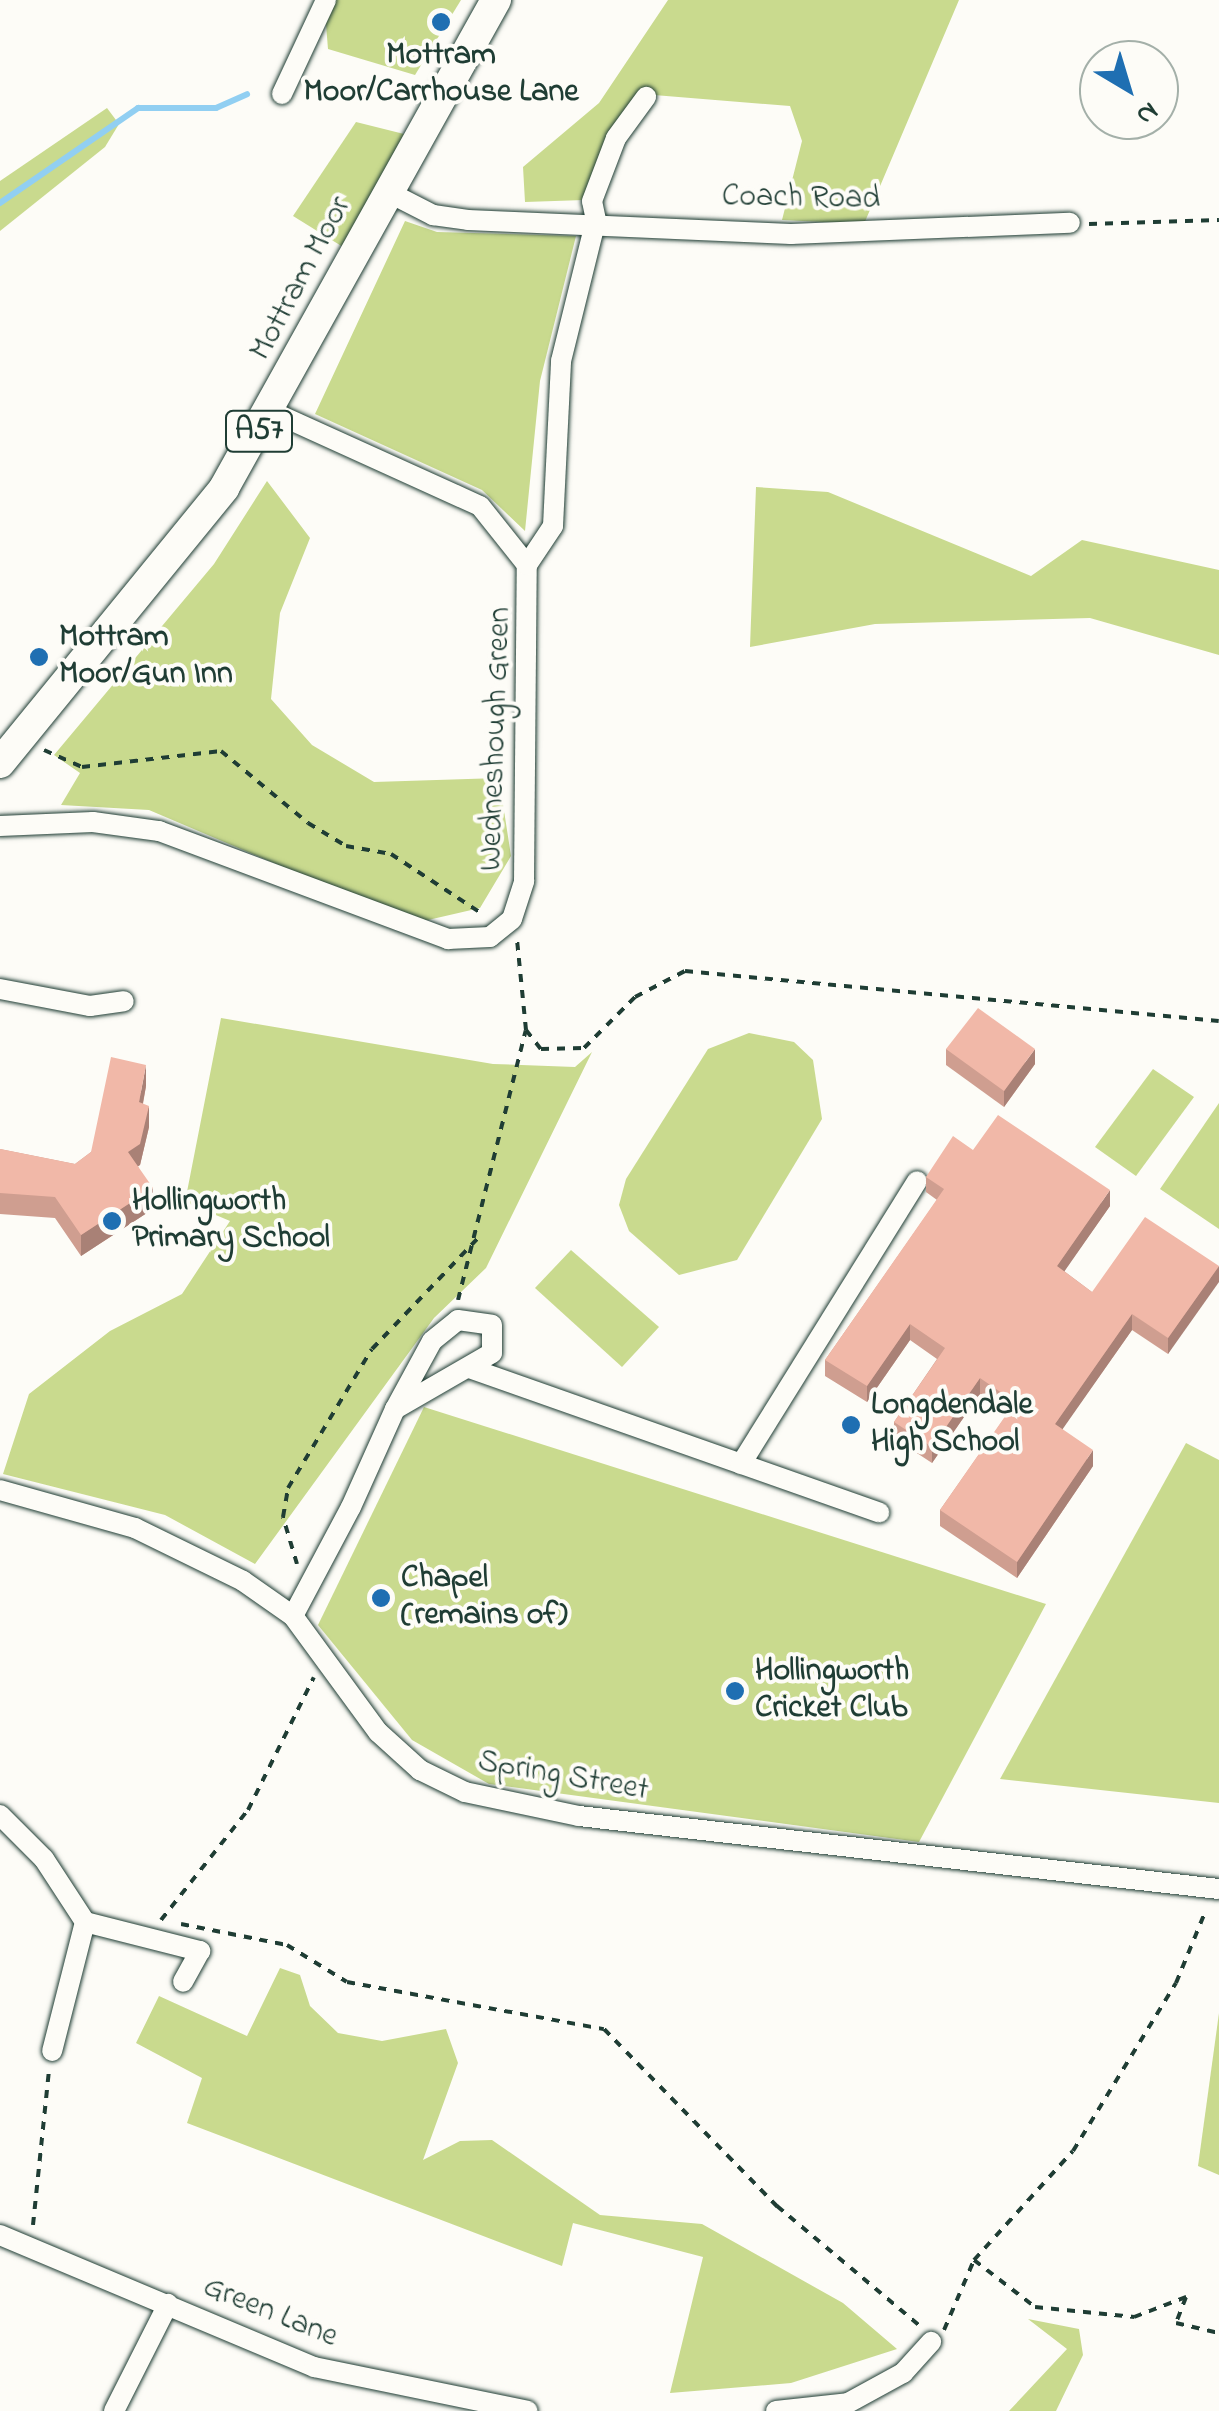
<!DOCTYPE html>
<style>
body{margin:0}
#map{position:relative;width:1219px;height:2411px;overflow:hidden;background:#fdfcf7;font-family:"Indie Flower",sans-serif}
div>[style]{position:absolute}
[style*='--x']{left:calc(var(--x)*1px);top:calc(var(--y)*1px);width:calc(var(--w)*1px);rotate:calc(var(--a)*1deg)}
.green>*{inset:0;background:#c9da8e}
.stream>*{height:6px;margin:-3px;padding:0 3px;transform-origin:3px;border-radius:3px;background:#91cff2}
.path>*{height:4px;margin-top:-2px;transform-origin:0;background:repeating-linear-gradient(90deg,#1f3d34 0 8px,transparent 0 16px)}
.roads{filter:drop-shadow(0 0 2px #1f3d34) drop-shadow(0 0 2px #1f3d34)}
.minor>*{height:20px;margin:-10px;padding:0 10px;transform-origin:10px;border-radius:10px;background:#fdfcf7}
.highway>*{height:30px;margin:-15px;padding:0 15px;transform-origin:15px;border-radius:15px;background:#fdfcf7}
.wall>*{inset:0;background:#cf9e90}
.shaded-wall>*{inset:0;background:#a98176}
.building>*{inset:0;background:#f1b8a8}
.dots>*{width:28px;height:28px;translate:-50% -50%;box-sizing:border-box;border:5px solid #fdfcf7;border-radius:50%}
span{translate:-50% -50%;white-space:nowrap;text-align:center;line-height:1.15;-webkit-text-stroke:8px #fdfcf7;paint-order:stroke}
.shield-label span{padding:2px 8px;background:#fdfcf7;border:2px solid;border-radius:8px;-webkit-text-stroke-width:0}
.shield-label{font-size:30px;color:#1f3d34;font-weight:700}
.poi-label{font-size:32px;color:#1f3d34;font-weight:700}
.left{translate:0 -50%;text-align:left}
.street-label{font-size:32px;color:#1f3d34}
.north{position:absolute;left:1079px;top:40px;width:100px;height:100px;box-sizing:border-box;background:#fdfcf7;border:2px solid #a4b0a9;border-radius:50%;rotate:142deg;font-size:28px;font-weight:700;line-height:40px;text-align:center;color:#1f3d34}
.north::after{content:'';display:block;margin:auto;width:35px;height:45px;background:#1f6fb2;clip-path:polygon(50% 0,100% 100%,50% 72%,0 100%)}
</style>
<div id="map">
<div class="green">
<div style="clip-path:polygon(324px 0,461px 0,415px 75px,328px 49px)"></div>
<div style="clip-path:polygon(668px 0,959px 0,864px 224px,782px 220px,802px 141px,790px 106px,654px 95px,584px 200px,525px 202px,523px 167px,599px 103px)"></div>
<div style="clip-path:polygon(107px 108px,119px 124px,105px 147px,0 231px,0 181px)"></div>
<div style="clip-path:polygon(356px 122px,404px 134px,343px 247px,293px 216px)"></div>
<div style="clip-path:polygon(405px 221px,437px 232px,576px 236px,540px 381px,525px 531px,482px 490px,315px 414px)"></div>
<div style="clip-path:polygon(267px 481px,310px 538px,280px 613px,271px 699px,312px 745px,374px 782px,499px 778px,511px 856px,480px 908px,415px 923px,149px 810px,61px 805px,80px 773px,54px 755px,214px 564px)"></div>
<div style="clip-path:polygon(756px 487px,828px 492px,1031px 576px,1082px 540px,1219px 570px,1219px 655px,1090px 618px,875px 624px,750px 647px)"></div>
<div style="clip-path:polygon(221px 1018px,493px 1064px,575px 1067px,592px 1052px,486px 1268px,434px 1318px,255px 1564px,165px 1515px,3px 1474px,29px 1394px,110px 1331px,182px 1294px,230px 1221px,185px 1202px)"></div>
<div style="clip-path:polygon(749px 1033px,794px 1042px,813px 1060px,822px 1119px,737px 1260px,679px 1275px,629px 1231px,619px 1205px,626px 1179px,708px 1049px)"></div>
<div style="clip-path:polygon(1153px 1069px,1194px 1097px,1136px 1176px,1095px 1147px)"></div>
<div style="clip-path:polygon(1219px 1103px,1219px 1229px,1160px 1189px)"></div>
<div style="clip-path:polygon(571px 1250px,659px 1327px,622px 1367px,535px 1288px)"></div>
<div style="clip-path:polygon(424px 1407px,1046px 1604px,919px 1842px,489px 1784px,412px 1740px,318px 1625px)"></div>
<div style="clip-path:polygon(1186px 1443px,1219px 1460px,1219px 1803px,1000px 1779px)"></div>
<div style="clip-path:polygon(280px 1968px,300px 1975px,310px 2006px,338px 2033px,382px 2041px,446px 2029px,458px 2063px,423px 2160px,460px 2141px,492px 2140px,600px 2215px,702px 2224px,843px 2303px,897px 2349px,791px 2383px,670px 2393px,703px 2257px,573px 2223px,562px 2266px,187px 2123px,202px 2078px,136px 2043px,159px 1996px,247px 2036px)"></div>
<div style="clip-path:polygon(1219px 2013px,1219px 2175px,1198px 2166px)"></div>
<div style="clip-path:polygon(1028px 2319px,1079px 2329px,1083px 2355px,1056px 2411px,1009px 2411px,1067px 2349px)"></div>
</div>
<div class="stream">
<div style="--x:0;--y:203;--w:168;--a:-34.5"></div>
<div style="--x:138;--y:108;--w:78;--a:0"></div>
<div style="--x:216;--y:108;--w:34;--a:-24"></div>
</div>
<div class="path">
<div style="--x:1089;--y:224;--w:130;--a:-1.8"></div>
<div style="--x:44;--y:750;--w:42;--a:24.1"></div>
<div style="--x:82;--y:767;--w:140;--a:-6.6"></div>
<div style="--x:221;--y:751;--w:113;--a:39.6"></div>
<div style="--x:308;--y:823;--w:44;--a:31.2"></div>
<div style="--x:346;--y:846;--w:46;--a:10.1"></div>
<div style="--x:391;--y:854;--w:111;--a:33.3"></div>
<div style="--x:526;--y:1030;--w:24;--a:52"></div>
<div style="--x:541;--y:1049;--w:43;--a:-1.3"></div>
<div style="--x:584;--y:1048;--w:72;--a:-45"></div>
<div style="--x:635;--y:997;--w:56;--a:-27.5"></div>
<div style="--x:685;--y:971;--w:536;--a:5.35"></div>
<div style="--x:458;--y:1300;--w:278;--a:-75.9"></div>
<div style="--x:526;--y:1030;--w:90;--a:-95.7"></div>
<div style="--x:297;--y:1564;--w:49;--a:-106.6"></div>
<div style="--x:283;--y:1517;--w:29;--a:-80"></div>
<div style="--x:288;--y:1488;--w:162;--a:-58.9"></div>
<div style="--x:372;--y:1349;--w:155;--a:-46.3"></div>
<div style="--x:161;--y:1920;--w:140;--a:-51.7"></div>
<div style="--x:248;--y:1810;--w:148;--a:-63.6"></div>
<div style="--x:181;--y:1924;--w:108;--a:11.2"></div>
<div style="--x:287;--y:1945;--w:70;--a:31.7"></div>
<div style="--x:347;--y:1982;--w:261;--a:10.4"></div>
<div style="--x:604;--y:2029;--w:248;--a:45.7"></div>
<div style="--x:777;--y:2206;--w:187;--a:40"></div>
<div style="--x:33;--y:2225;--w:156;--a:-84.1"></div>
<div style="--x:974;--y:2260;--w:77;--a:37.6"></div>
<div style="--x:1035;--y:2307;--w:100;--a:5.8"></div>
<div style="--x:1134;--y:2317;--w:56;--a:-21"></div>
<div style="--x:1186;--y:2297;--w:28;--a:111"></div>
<div style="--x:1176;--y:2323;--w:44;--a:13.1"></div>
<div style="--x:944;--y:2330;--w:76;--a:-66.8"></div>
<div style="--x:974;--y:2260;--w:147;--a:-47.8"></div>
<div style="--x:1073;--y:2151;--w:197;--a:-58.5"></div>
<div style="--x:1176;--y:1983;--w:79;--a:-67.7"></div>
</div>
<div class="roads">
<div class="minor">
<div style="--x:282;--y:94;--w:104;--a:-64.9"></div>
<div style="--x:388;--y:192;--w:51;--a:27.1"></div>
<div style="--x:433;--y:215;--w:35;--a:8"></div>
<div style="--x:468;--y:220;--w:323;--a:2.5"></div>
<div style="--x:791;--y:234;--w:279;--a:-2.3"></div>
<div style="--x:527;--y:565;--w:47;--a:-56.3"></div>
<div style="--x:553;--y:526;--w:165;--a:-87.2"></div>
<div style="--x:561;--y:361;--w:145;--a:-76.1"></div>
<div style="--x:596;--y:220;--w:19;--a:-102"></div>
<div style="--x:592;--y:201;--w:67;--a:-69.1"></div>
<div style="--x:616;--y:138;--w:51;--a:-53.8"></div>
<div style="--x:0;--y:826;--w:93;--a:-2.5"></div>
<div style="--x:93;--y:822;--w:67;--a:7.8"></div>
<div style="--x:159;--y:831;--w:309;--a:20.5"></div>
<div style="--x:448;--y:939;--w:42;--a:-2.7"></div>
<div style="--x:490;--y:937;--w:28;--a:-39"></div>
<div style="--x:512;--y:919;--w:40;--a:-72"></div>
<div style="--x:524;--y:881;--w:316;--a:-89.5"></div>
<div style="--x:527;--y:565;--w:75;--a:-128.5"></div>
<div style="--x:480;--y:506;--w:230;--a:-155.6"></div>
<div style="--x:0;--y:989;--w:92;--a:10.7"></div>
<div style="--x:90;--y:1006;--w:34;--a:-8"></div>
<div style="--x:469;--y:1368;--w:435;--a:19.4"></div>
<div style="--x:741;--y:1464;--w:333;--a:-58.1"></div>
<div style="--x:0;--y:1490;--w:140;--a:15.7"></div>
<div style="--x:135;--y:1528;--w:120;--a:26.1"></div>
<div style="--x:243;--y:1581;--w:61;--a:35"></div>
<div style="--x:293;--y:1616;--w:144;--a:53.8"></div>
<div style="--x:378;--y:1732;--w:57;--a:42.1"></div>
<div style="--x:420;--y:1770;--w:50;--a:26.1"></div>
<div style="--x:465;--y:1792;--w:116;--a:11.9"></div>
<div style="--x:579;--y:1816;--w:644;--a:6.51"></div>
<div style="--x:293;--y:1616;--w:123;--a:-62"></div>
<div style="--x:351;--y:1507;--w:107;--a:-65.8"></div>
<div style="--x:395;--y:1409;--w:77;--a:-61.4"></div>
<div style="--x:432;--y:1341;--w:33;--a:-39"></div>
<div style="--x:458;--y:1320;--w:34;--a:8"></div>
<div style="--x:492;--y:1325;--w:28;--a:90"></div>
<div style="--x:492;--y:1353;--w:112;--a:150"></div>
<div style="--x:0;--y:1815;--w:62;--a:45"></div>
<div style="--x:44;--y:1859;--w:75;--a:56.9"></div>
<div style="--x:85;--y:1922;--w:133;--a:104.3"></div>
<div style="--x:85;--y:1922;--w:119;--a:14.2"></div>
<div style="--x:200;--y:1951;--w:35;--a:119"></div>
<div style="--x:0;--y:2235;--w:341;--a:22.8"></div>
<div style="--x:314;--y:2367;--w:218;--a:11.6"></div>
<div style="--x:114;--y:2411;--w:120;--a:-63.2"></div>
<div style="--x:776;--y:2411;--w:72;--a:-6.3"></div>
<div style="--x:848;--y:2403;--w:63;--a:-28.6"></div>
<div style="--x:903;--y:2373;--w:42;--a:-47.9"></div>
</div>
<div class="highway">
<div style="--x:0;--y:763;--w:355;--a:-50.8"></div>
<div style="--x:224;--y:488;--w:559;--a:-60.87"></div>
</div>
</div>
<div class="wall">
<div style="clip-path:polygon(946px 1049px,1035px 1064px,1004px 1107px,946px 1065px)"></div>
<div style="clip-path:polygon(146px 1086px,143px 1104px,149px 1127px,140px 1165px,138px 1166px,153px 1209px,81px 1256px,55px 1218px,0 1214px,0 1149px,75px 1164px,91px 1152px)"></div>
<div style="clip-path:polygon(973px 1150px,1110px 1206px,1064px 1271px,1092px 1292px,1219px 1266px,1168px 1354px,1132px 1330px,1062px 1429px,1093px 1466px,1017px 1578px,940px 1526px,940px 1510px,1008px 1413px,980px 1394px,932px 1463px,894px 1438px,894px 1422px,937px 1359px,910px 1340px,867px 1402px,825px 1376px,825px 1360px,937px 1200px,926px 1192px,926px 1177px)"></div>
</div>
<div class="shaded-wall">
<div style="clip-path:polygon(1035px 1049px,1035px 1064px,1004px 1107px,1004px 1091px)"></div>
<div style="clip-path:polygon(146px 1065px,146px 1086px,139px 1123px,139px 1102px)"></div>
<div style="clip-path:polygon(149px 1106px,149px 1127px,140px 1165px,128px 1172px,128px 1152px)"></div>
<div style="clip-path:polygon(153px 1188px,153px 1209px,81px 1256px,81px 1235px)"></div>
<div style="clip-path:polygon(1110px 1190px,1110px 1206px,1057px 1282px,1057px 1266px)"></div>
<div style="clip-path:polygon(1219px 1266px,1219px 1282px,1168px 1354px,1168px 1338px)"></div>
<div style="clip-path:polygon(1132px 1314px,1132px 1330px,1055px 1440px,1055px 1424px)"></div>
<div style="clip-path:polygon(910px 1324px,910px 1340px,867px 1402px,867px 1386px)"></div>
<div style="clip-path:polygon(980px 1378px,980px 1394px,932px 1463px,932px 1447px)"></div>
<div style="clip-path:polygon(1093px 1450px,1093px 1466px,1017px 1578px,1017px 1562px)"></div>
</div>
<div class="building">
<div style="clip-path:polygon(978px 1008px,1035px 1049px,1004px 1091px,946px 1049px)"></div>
<div style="clip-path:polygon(111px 1057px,146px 1065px,139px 1102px,149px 1106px,140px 1144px,128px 1152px,153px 1188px,81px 1235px,55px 1197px,0 1193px,0 1149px,75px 1164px,91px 1152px)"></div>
<div style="clip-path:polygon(998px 1115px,1110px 1190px,1057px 1266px,1092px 1292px,1145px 1217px,1219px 1266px,1168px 1338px,1132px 1314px,1055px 1424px,1093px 1450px,1017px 1562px,940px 1510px,1015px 1402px,980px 1378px,932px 1447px,894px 1422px,945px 1348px,910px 1324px,867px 1386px,825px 1360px,944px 1189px,926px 1177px,953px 1136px,973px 1150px)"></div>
</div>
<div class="dots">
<div style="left:441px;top:22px;background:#1f6fb2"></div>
<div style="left:39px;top:657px;background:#1f6fb2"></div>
<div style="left:112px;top:1221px;background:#1f6fb2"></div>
<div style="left:851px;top:1425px;background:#1f6fb2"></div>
<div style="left:381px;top:1598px;background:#1f6fb2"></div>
<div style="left:735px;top:1691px;background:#1f6fb2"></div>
</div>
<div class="shield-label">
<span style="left:259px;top:431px">A57</span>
</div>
<div class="poi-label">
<span style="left:441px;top:75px">Mottram<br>Moor/Carrhouse Lane</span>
<span class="left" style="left:59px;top:657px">Mottram<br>Moor/Gun Inn</span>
<span class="left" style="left:132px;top:1221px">Hollingworth<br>Primary School</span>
<span class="left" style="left:871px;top:1425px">Longdendale<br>High School</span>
<span class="left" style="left:401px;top:1598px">Chapel<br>(remains of)</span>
<span class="left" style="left:755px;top:1691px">Hollingworth<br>Cricket Club</span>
</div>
<div class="street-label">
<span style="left:801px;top:199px;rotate:1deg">Coach Road</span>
<span style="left:302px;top:279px;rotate:-62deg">Mottram Moor</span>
<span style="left:497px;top:739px;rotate:-88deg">Wedneshough Green</span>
<span style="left:563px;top:1777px;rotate:10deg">Spring Street</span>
<span style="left:270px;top:2313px;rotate:22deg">Green Lane</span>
</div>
<div class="north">N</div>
</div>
